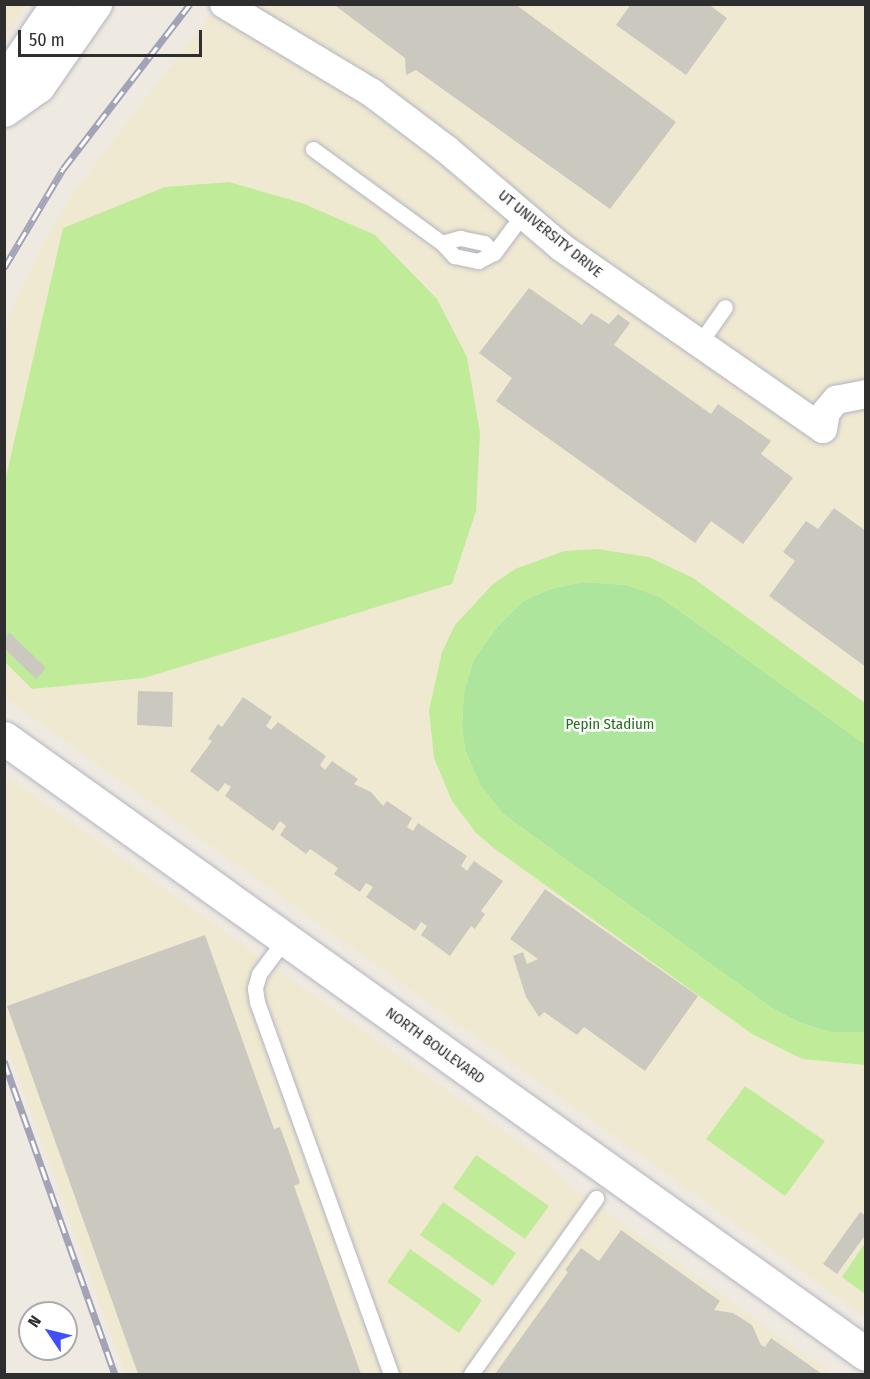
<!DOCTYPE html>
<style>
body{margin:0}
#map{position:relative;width:870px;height:1379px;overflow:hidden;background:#efeae1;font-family:"Fira Sans Condensed",sans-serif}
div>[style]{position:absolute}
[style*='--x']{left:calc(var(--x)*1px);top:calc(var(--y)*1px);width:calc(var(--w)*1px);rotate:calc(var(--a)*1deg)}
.education>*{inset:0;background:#f0e9d1}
.green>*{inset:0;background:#aee59d}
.pitch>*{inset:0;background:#c0ec99}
.building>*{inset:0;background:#cbc8bf}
.roads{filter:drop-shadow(0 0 2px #b4b5c1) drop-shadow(0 0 2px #b4b5c1)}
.service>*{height:15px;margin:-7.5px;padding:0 7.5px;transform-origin:7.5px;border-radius:7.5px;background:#fff}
.minor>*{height:28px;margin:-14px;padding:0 14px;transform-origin:14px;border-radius:14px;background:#fff}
.tertiary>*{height:33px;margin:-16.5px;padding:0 16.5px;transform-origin:16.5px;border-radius:16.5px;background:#fff}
.rail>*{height:7px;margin-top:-3.5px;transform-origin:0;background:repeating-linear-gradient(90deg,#fff 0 14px,#a3a3b8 0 28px);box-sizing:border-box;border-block:2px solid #a3a3b8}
span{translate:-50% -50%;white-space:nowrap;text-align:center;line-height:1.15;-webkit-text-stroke:5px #fff;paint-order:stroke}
.street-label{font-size:15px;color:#2e2e2e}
.park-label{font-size:15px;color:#226e1a}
.frame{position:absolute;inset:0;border:6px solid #2e2e2e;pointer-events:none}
.north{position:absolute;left:18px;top:1301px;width:60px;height:60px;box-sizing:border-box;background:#fff;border:2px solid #ababab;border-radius:50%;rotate:305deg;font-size:16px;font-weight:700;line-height:24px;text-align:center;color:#2e2e2e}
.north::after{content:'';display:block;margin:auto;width:21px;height:27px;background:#414efc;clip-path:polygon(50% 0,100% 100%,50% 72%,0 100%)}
.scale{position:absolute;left:18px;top:30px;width:184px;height:27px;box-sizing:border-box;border:3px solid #2e2e2e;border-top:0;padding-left:8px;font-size:18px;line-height:21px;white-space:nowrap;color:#2e2e2e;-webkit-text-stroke:4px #fff;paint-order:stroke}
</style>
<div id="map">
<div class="education">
<div style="clip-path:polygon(5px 4px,27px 5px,5px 37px,4px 5px)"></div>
<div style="clip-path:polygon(218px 5px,865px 5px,865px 1317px,5px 698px,5px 324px,44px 241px,74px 191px)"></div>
<div style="clip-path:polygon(5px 775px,540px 1157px,574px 1188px,832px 1374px,125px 1374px,5px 1042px)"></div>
</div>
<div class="green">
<div style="clip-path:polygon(582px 582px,627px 585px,660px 597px,865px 744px,865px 1032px,830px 1032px,800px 1023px,772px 1008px,518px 825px,502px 813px,480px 785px,465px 750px,462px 724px,464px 691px,474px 659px,497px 627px,523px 601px,550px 589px)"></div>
</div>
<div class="pitch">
<div style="clip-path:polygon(229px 182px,302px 203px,375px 235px,437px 299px,467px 357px,480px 433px,476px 511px,452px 584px,144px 678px,32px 689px,5px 662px,5px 481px,63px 228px,165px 187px)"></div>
<div style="clip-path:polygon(597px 549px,649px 557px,693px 578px,865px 703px,865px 744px,660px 597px,627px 585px,582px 582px,550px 589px,523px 601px,497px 627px,474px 659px,464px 691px,462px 724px,465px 750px,480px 785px,502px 813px,518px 825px,772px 1008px,800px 1023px,830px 1032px,865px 1032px,865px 1065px,802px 1059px,752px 1034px,495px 849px,476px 833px,452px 801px,434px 758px,429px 710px,442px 652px,455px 625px,492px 585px,515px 569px,564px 551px)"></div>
<div style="clip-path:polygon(745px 1086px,825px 1141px,785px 1196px,706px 1139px)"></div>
<div style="clip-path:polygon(476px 1155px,549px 1206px,525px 1239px,453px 1188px)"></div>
<div style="clip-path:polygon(443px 1202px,516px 1253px,493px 1286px,420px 1235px)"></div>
<div style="clip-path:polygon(865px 1243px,865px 1294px,842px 1277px)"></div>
<div style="clip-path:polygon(410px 1249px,482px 1300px,459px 1333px,387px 1282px)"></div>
</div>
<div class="building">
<div style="clip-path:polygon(333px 4px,515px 4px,676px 122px,610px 209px,416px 70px,406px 75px,405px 58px)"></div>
<div style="clip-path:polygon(631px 4px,708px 4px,727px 18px,686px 75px,616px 25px)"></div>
<div style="clip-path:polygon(529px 288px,582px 325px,591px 313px,609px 324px,618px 314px,630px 323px,614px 345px,711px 414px,718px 404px,771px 441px,761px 454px,793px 478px,743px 544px,711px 521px,695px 543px,496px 401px,512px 378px,479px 353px)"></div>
<div style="clip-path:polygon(834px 508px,866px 531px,866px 667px,769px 596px,795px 561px,783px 552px,806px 521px,818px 529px)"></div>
<div style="clip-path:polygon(10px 633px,46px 668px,36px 679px,4px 648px,4px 638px)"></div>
<div style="clip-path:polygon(138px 691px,173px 692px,172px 727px,137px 725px)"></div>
<div style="clip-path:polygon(243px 697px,272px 717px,266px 726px,271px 730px,278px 722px,326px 756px,320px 765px,325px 770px,332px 761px,358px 779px,354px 784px,371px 792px,383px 806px,387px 801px,412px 818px,407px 827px,413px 831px,418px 823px,467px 856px,461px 866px,467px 871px,474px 861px,503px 881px,481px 911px,485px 914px,475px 929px,471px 926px,450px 956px,421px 935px,427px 926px,421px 922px,415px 931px,366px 897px,373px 887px,366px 883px,360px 892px,334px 874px,338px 868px,310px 849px,306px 854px,280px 835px,286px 826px,280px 821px,273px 831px,225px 796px,231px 787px,225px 783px,218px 792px,190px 771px,212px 741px,208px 739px,218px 724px,222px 727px)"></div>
<div style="clip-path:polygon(545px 889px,698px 996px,645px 1071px,584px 1027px,577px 1035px,544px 1012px,539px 1017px,526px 997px,513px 956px,523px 952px,527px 964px,538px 959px,510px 939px)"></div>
<div style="clip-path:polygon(205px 935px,274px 1129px,280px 1127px,292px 1160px,300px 1183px,294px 1186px,361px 1374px,138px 1374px,7px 1006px)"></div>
<div style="clip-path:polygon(860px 1212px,866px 1216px,866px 1234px,837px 1274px,823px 1264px)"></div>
<div style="clip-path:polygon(621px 1230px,720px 1301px,714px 1310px,733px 1313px,752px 1325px,761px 1345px,765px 1347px,771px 1338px,822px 1374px,495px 1374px,568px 1272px,565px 1270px,581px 1248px,599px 1261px)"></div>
</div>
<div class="roads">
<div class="service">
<div style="--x:313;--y:149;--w:160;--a:36.1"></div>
<div style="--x:442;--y:243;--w:18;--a:47"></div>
<div style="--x:454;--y:256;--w:25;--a:12"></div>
<div style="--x:478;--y:261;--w:18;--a:-27"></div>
<div style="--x:494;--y:253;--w:49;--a:-53.4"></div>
<div style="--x:442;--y:243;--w:19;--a:-16"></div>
<div style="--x:460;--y:238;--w:25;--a:12"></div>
<div style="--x:484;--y:243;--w:14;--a:45"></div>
<div style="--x:699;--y:344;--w:45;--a:-54.9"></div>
<div style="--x:285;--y:939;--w:44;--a:126.6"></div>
<div style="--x:259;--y:974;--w:15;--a:106"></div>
<div style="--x:255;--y:988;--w:14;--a:82"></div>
<div style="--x:257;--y:1002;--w:395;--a:70.2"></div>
<div style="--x:471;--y:1374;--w:216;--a:-54.6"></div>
</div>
<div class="minor">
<div style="--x:224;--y:4;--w:173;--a:31"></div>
<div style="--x:372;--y:93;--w:93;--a:37.1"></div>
<div style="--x:446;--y:149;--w:151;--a:40.4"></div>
<div style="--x:561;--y:247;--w:319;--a:34.8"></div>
<div style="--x:823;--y:429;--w:17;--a:-80"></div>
<div style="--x:826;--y:412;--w:16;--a:-50"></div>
<div style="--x:836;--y:400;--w:31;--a:-11"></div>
</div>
<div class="tertiary">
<div style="--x:4;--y:106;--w:50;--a:-71.2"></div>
<div style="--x:20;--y:59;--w:66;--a:-56.1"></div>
<div style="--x:4;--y:110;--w:42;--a:-35.2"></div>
<div style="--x:38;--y:86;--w:100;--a:-55.2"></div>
<div style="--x:4;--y:738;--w:1059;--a:35.55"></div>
</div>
</div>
<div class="rail">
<div style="--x:4;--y:268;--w:115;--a:-59.2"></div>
<div style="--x:63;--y:169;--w:208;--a:-52.4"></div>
<div style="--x:4;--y:1061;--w:332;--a:70.5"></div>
</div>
<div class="street-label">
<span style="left:550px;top:234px;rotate:39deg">UT UNIVERSITY DRIVE</span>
<span style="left:435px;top:1046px;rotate:36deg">NORTH BOULEVARD</span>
</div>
<div class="park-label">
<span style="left:610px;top:725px">Pepin Stadium</span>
</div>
<div class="frame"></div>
<div class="north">N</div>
<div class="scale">50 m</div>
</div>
